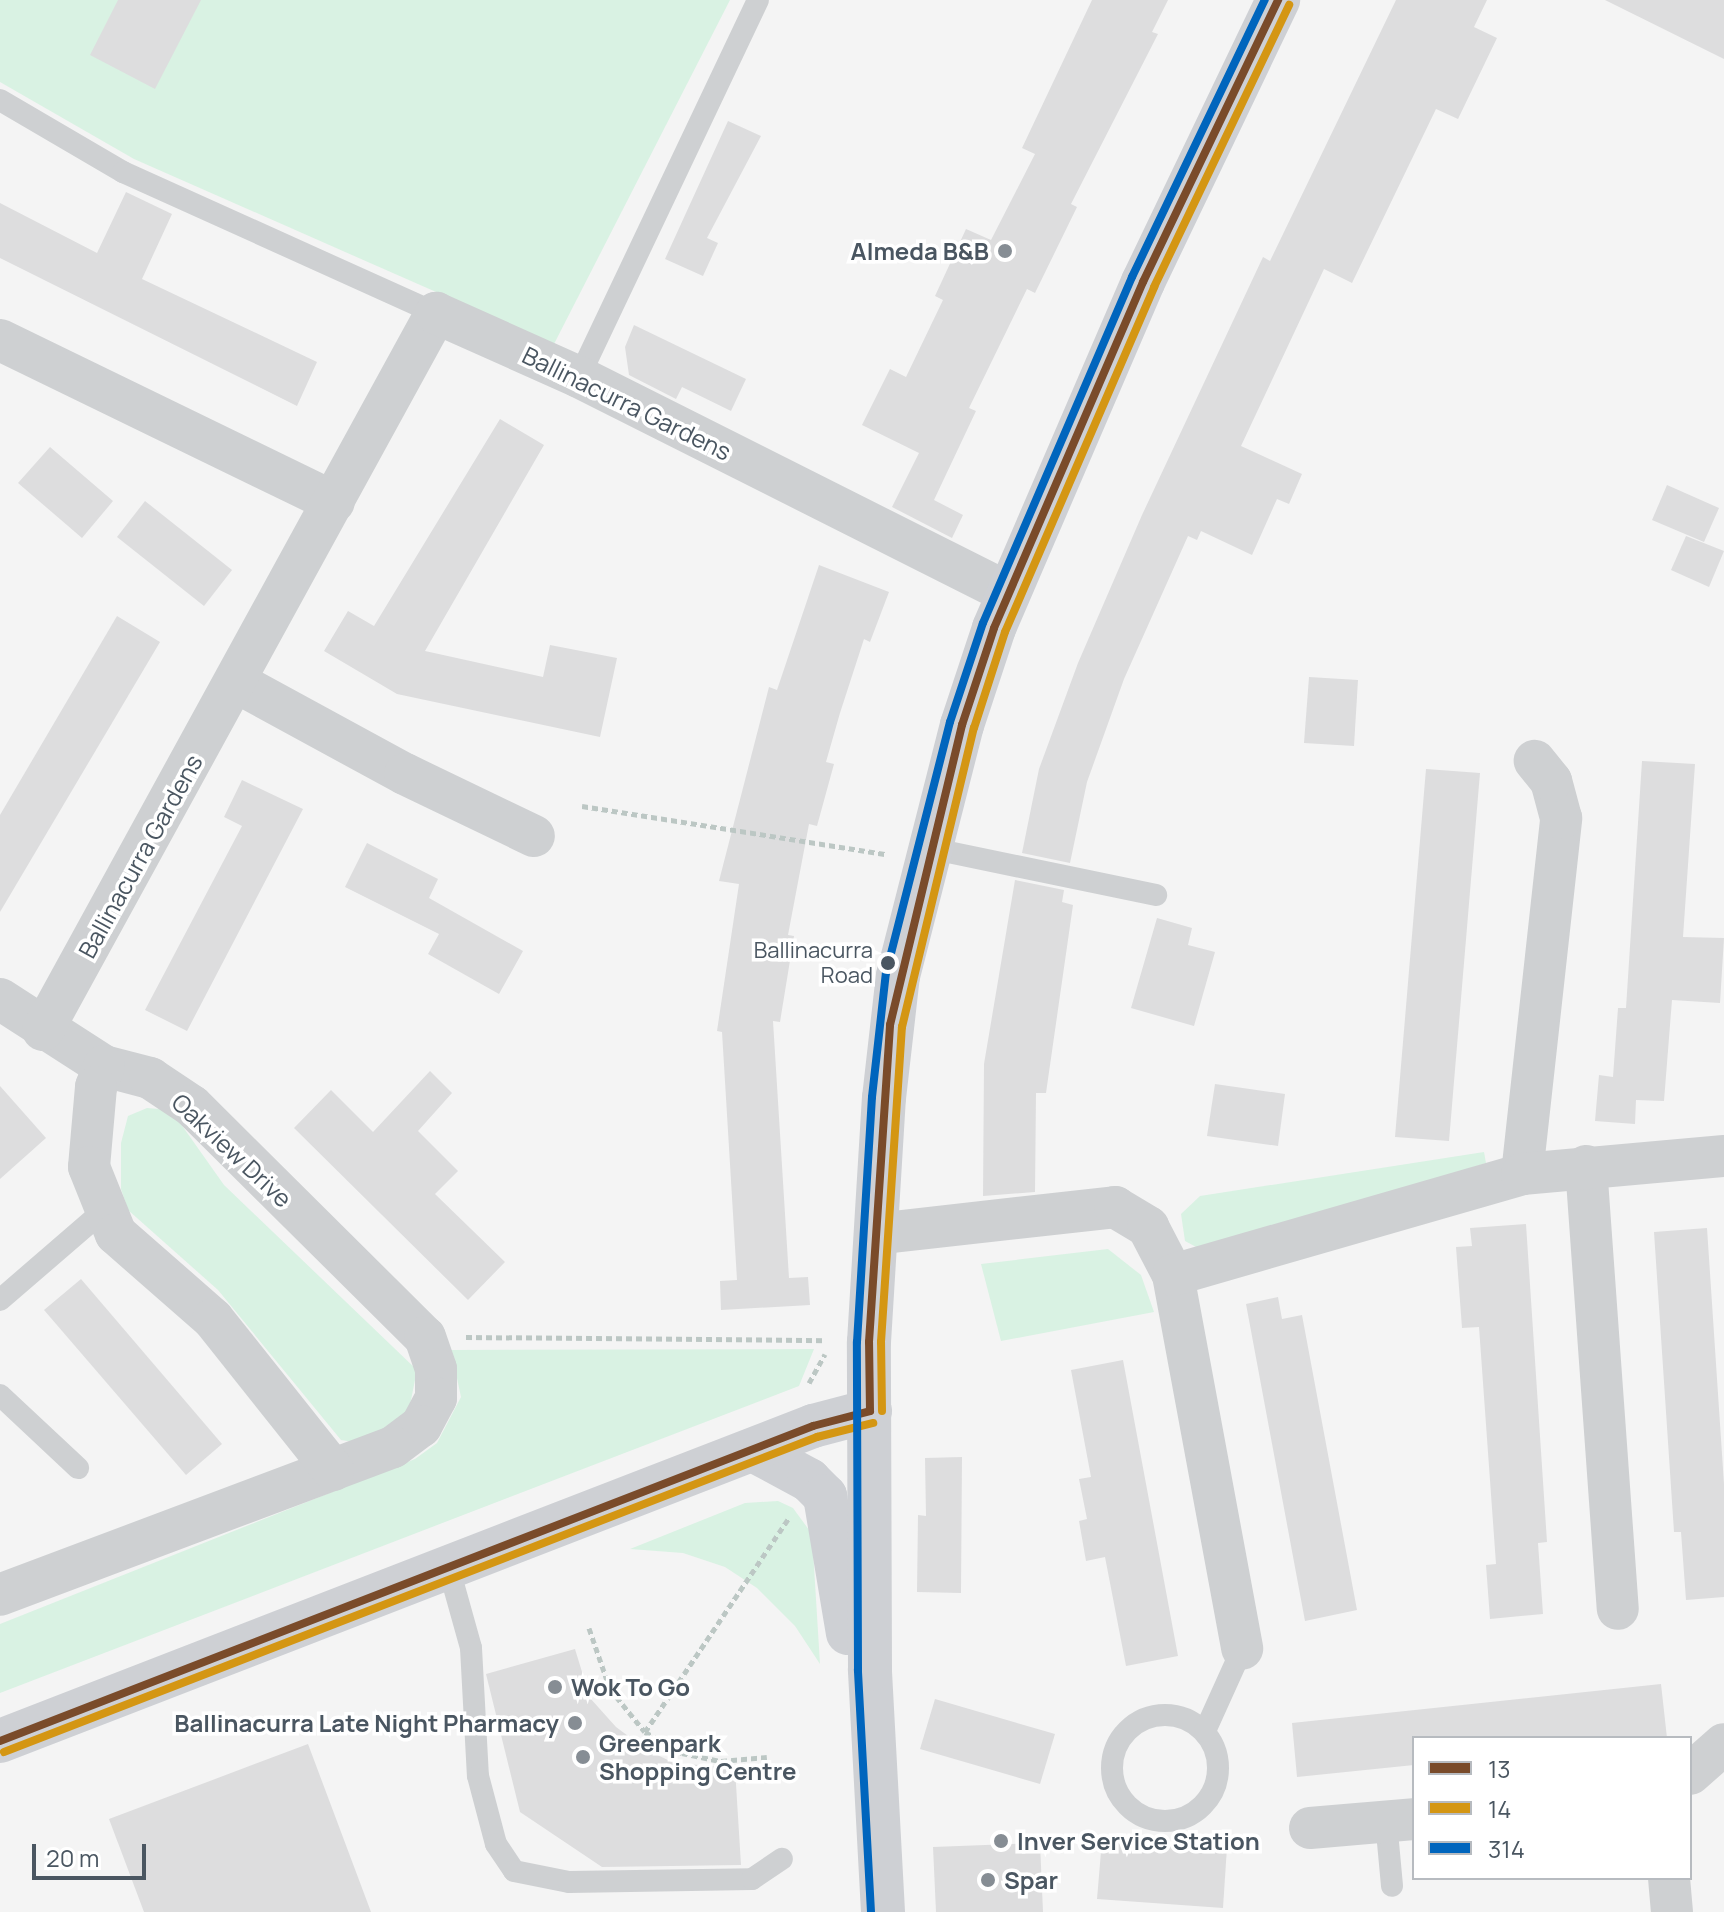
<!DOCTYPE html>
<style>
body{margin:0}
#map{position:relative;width:1724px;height:1912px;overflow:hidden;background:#f4f4f4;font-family:Manrope,sans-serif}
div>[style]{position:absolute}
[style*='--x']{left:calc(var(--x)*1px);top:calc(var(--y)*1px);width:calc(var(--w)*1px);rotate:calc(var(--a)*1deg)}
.green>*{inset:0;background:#d9f2e3}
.building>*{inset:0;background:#ddddde}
.path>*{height:5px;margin-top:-2.5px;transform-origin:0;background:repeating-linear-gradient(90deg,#bcc7c4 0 6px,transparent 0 10px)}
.lane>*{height:22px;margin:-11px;padding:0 11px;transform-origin:11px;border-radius:11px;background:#ced0d2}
.lane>.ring{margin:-11px;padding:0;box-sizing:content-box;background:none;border:22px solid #ced0d2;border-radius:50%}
.street>*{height:42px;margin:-21px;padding:0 21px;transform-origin:21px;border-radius:21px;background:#ced0d2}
.secondary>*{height:44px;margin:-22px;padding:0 22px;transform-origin:22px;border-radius:22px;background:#ced0d4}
.bus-1>*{height:8px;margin:-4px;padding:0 4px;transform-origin:4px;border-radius:4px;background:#7a4b2a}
.bus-2>*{height:8px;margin:-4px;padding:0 4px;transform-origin:4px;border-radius:4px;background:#d49613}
.bus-3>*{height:8px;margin:-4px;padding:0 4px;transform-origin:4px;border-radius:4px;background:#0065bd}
.dots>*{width:22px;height:22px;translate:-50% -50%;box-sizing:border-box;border:4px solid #fff;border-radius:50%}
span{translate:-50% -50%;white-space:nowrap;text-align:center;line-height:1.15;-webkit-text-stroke:7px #fff;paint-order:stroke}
.bus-label{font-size:22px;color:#4a5661}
.right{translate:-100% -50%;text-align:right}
.poi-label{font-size:24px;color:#4a5661;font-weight:700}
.left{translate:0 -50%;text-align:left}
.street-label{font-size:24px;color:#4a5661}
.legend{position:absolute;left:1412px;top:1736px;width:280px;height:144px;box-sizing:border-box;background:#fff;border:2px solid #b7bbc0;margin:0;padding:10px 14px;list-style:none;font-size:24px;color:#4a5661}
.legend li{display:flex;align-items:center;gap:16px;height:40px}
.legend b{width:40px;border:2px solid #b7bbc0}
.scale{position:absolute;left:32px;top:1844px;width:114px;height:36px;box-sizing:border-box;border:4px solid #4a5661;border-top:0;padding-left:10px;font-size:24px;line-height:28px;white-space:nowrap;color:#4a5661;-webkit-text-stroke:6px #fff;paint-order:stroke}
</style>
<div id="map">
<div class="green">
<div style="clip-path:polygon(0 0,730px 0,554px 344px,134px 159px,0 82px)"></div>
<div style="clip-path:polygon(147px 1108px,171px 1110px,224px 1185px,417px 1370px,408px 1415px,366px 1444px,341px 1440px,218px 1290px,128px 1210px,121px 1189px,121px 1143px,128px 1116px)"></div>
<div style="clip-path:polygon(1484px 1152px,1486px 1163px,1209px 1254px,1185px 1241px,1181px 1214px,1200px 1196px)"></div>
<div style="clip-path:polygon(1108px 1249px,1141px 1275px,1154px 1312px,1001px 1341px,981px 1264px)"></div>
<div style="clip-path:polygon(814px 1349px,799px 1386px,0 1693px,0 1624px,415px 1459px,437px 1443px,461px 1397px,451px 1350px)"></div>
<div style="clip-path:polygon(778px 1501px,793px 1508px,812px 1534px,820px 1664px,795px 1626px,757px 1588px,725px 1567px,683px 1553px,630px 1549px,745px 1503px)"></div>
</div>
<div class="building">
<div style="clip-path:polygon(118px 0,201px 0,155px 89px,90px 55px)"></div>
<div style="clip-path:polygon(1092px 0,1168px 0,1152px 32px,1158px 34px,1071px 204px,1077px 207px,1035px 293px,1027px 289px,969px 408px,976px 411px,934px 500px,963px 515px,952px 538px,892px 507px,919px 453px,862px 425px,890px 369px,906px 377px,943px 300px,935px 296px,966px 229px,991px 240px,1035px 154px,1022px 148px)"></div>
<div style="clip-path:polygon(1396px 0,1487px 0,1474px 27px,1497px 38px,1458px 119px,1436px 109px,1352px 283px,1324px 269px,1241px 446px,1302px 474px,1289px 504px,1277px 499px,1252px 555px,1201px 531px,1197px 540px,1188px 536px,1124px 679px,1087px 782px,1070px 863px,1022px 853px,1039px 769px,1078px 663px,1142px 515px,1263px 257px,1270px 261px)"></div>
<div style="clip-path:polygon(1605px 0,1724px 0,1724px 59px)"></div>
<div style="clip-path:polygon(728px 121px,761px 136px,707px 238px,718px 243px,703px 276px,665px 259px)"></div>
<div style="clip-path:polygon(126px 192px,172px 214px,142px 279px,317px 362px,297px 406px,0 258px,0 203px,97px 253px)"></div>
<div style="clip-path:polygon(634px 325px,746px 379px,731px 411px,682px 387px,676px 399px,629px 375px,625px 347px)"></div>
<div style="clip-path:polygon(500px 419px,544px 445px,425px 651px,543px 677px,550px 645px,617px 658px,600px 737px,397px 694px,324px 651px,348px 611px,374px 626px)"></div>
<div style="clip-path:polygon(50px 447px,113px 501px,82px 538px,18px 483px)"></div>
<div style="clip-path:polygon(1667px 485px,1719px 508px,1704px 542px,1652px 520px)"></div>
<div style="clip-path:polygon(145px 501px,232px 570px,204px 606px,117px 537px)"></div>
<div style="clip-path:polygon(1686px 536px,1724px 551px,1709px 587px,1671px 570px)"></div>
<div style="clip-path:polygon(819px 565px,889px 592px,870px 642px,864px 639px,840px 713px,826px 762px,834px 764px,817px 826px,809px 824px,788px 935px,794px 936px,780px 1022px,773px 1021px,789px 1278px,808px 1277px,810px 1305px,721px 1310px,720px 1281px,737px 1280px,722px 1032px,717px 1031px,739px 884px,719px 881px,769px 687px,777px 690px)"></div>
<div style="clip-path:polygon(117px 616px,160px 642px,0 912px,0 815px)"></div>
<div style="clip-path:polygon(1309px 677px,1358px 680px,1354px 746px,1304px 743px)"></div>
<div style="clip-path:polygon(1642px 761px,1695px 764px,1683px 937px,1724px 938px,1720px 1003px,1672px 1000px,1664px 1101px,1636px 1100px,1635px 1124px,1595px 1121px,1599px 1075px,1613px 1077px,1618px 1008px,1626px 1008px)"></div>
<div style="clip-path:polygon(1426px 769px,1480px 773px,1449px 1141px,1395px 1137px)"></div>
<div style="clip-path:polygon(242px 780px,303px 809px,187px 1031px,145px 1010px,242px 826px,224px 817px)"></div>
<div style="clip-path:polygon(367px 843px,438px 879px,429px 898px,523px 951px,499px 994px,428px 954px,439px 934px,345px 887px)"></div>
<div style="clip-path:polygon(1015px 880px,1064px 890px,1062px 902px,1073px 905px,1046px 1093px,1036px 1093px,1035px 1192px,983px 1196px,984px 1064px)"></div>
<div style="clip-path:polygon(1157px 918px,1192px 928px,1188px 945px,1215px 952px,1194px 1026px,1131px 1008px)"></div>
<div style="clip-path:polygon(430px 1071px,452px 1093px,418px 1131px,458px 1171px,435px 1194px,505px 1262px,468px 1300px,294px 1128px,331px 1090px,373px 1132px)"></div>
<div style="clip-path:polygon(1215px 1084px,1285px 1094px,1278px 1146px,1207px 1136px)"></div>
<div style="clip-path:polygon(0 1086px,46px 1138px,0 1179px)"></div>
<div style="clip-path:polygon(1526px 1224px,1547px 1542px,1538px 1543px,1543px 1614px,1490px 1619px,1486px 1565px,1496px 1564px,1479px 1327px,1462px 1328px,1456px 1247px,1472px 1246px,1470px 1228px)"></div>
<div style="clip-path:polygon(1707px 1228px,1724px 1484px,1724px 1597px,1686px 1600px,1681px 1532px,1674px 1532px,1654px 1232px)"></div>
<div style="clip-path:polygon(81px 1279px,222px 1444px,186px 1475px,44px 1310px)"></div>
<div style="clip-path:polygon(1278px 1297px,1282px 1319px,1302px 1315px,1357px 1610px,1305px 1621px,1246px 1304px)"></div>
<div style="clip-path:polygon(1123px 1360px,1178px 1656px,1126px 1666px,1105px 1557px,1086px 1561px,1079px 1521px,1087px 1519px,1079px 1479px,1091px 1477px,1071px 1370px)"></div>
<div style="clip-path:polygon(962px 1457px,961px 1593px,917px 1592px,918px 1515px,926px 1516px,925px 1458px)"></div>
<div style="clip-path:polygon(575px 1649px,590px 1698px,616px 1727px,647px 1750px,674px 1763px,735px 1768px,741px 1865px,602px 1867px,520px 1812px,486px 1674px)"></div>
<div style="clip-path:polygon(1661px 1684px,1667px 1738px,1414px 1738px,1414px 1765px,1297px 1777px,1292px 1723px)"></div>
<div style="clip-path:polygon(935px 1699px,1055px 1734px,1040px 1784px,920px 1749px)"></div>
<div style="clip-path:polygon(308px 1744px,371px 1912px,144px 1912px,109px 1819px)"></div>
<div style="clip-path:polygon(1102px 1840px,1227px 1847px,1223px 1908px,1097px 1899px)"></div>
<div style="clip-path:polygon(1040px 1843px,1043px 1912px,936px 1912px,933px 1847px)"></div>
</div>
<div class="path">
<div style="--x:582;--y:806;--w:308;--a:9"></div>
<div style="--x:466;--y:1337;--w:360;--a:0.5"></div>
<div style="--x:809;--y:1383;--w:33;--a:-61"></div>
<div style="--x:589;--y:1628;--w:65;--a:71"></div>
<div style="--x:610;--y:1689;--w:55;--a:50.9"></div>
<div style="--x:645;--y:1732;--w:43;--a:29.6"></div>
<div style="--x:682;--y:1753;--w:40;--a:12"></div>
<div style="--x:721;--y:1761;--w:46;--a:-5"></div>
<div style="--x:645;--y:1732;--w:257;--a:-56.1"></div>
</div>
<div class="lane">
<div style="--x:0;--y:100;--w:143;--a:30.3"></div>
<div style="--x:123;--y:172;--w:343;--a:24.3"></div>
<div style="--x:579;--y:377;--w:417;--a:-64.6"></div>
<div style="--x:929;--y:848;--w:232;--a:11.7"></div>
<div style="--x:0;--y:1300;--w:136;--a:-40.8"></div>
<div style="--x:0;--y:1395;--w:107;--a:43.1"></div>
<div style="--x:449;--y:1569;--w:82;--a:74.4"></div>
<div style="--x:471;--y:1648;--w:128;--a:86.9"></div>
<div style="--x:478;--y:1776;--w:70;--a:75.2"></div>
<div style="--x:496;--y:1844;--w:32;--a:56"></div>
<div style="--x:514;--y:1871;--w:56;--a:11.3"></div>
<div style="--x:569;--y:1882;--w:183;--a:-0.9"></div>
<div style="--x:752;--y:1879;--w:36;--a:-34"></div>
<div class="ring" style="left:1112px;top:1715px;width:84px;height:84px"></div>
<div style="--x:1205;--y:1731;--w:90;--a:-65.7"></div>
<div style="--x:1386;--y:1821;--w:65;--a:84.7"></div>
</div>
<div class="street">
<div style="--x:0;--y:340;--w:371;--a:25.9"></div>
<div style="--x:236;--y:682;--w:192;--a:28.6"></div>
<div style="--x:405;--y:774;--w:143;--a:25.7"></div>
<div style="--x:0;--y:999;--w:124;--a:32.8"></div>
<div style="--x:104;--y:1066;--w:48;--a:14.6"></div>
<div style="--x:150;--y:1078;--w:50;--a:33.7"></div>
<div style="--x:192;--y:1106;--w:328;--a:44.8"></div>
<div style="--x:425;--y:1337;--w:34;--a:71"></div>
<div style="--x:436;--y:1369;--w:29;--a:90"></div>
<div style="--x:436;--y:1398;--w:32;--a:118"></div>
<div style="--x:421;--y:1426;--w:35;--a:143"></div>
<div style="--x:393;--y:1447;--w:420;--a:159.4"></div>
<div style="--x:43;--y:1030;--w:818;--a:-61.27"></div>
<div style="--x:436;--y:313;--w:157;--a:24.1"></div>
<div style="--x:579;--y:377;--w:481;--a:26.7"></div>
<div style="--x:104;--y:1066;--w:22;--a:111"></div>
<div style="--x:96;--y:1087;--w:80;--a:95"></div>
<div style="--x:89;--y:1167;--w:72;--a:68.1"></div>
<div style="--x:116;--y:1234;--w:129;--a:41.2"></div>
<div style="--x:213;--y:1319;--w:193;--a:51.5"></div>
<div style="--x:1586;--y:1166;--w:444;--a:85.9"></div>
<div style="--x:1522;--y:1174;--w:358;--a:-83.7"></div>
<div style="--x:1561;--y:818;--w:38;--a:-105"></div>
<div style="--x:1551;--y:781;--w:26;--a:-129"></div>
<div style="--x:875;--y:1234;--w:242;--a:-6.4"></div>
<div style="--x:1115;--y:1207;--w:39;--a:31"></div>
<div style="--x:1148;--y:1227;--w:54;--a:62.5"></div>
<div style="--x:1173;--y:1275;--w:380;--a:79.5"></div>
<div style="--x:1173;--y:1275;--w:363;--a:-16.1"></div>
<div style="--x:1522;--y:1174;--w:203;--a:-5.1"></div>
<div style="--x:1690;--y:1774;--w:45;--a:-41.4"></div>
<div style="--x:1310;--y:1828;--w:104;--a:-4.9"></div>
<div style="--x:1669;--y:1878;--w:34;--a:85"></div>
</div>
<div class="secondary">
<div style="--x:753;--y:1450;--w:64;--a:28.2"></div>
<div style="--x:809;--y:1480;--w:23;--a:45"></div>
<div style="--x:825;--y:1496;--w:139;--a:80.5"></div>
<div style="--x:0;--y:1741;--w:872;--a:-21.18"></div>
<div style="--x:813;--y:1426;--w:59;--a:-14.7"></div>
<div style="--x:883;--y:1912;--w:243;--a:-93.1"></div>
<div style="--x:870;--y:1669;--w:327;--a:-90.2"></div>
<div style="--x:869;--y:1342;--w:244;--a:-86.5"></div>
<div style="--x:884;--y:1098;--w:123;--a:-83.5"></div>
<div style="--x:898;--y:976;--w:259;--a:-75.7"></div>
<div style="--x:962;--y:725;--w:102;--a:-71.7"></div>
<div style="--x:994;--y:628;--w:377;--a:-66.7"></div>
<div style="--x:1143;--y:282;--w:313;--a:-64.4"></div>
</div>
<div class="bus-1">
<div style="--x:870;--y:1411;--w:69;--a:-90.8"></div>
<div style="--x:869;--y:1342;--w:318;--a:-86.2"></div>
<div style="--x:890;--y:1025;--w:309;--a:-76.5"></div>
<div style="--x:962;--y:725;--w:102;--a:-71.7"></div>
<div style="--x:994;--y:628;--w:377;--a:-66.7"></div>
<div style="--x:1143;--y:282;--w:313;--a:-64.4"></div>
<div style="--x:0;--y:1741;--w:872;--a:-21.18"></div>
<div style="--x:813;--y:1426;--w:59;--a:-14.7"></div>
</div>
<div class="bus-2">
<div style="--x:882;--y:1411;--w:69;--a:-90.8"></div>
<div style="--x:881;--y:1342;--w:316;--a:-86.2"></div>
<div style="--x:902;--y:1027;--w:308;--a:-76.5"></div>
<div style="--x:974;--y:728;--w:101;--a:-72.1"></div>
<div style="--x:1005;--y:632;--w:376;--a:-66.6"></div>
<div style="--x:1154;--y:287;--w:313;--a:-64.4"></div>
<div style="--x:4;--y:1752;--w:872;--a:-21.18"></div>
<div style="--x:817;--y:1437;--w:58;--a:-14"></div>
</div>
<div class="bus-3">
<div style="--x:871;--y:1912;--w:243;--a:-93.1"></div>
<div style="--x:858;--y:1669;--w:327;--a:-90.2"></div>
<div style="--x:857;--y:1342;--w:245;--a:-86.5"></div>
<div style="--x:872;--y:1097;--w:125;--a:-83.6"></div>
<div style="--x:886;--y:973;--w:259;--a:-75.7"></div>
<div style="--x:950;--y:722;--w:104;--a:-71.6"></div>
<div style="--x:983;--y:623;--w:377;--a:-66.7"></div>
<div style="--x:1132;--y:277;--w:307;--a:-64.4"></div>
</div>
<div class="dots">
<div style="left:1005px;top:251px;background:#868d94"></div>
<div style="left:888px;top:963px;background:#4a5661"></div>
<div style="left:555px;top:1687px;background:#868d94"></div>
<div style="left:575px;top:1723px;background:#868d94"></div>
<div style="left:583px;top:1757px;background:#868d94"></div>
<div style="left:1001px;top:1841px;background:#868d94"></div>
<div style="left:988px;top:1880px;background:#868d94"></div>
</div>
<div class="bus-label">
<span class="right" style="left:873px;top:963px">Ballinacurra<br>Road</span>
</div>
<div class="poi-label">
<span class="right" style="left:989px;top:251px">Almeda B&amp;B</span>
<span class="left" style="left:571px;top:1687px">Wok To Go</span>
<span class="right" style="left:559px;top:1723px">Ballinacurra Late Night Pharmacy</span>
<span class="left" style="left:599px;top:1757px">Greenpark<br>Shopping Centre</span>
<span class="left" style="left:1017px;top:1841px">Inver Service Station</span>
<span class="left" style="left:1004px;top:1880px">Spar</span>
</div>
<div class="street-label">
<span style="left:627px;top:403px;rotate:26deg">Ballinacurra Gardens</span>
<span style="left:140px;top:856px;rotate:-61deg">Ballinacurra Gardens</span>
<span style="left:232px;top:1150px;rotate:43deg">Oakview Drive</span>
</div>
<ul class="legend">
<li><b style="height:10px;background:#7a4b2a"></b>13</li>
<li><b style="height:10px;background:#d49613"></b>14</li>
<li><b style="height:10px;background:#0065bd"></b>314</li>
</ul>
<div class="scale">20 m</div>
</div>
